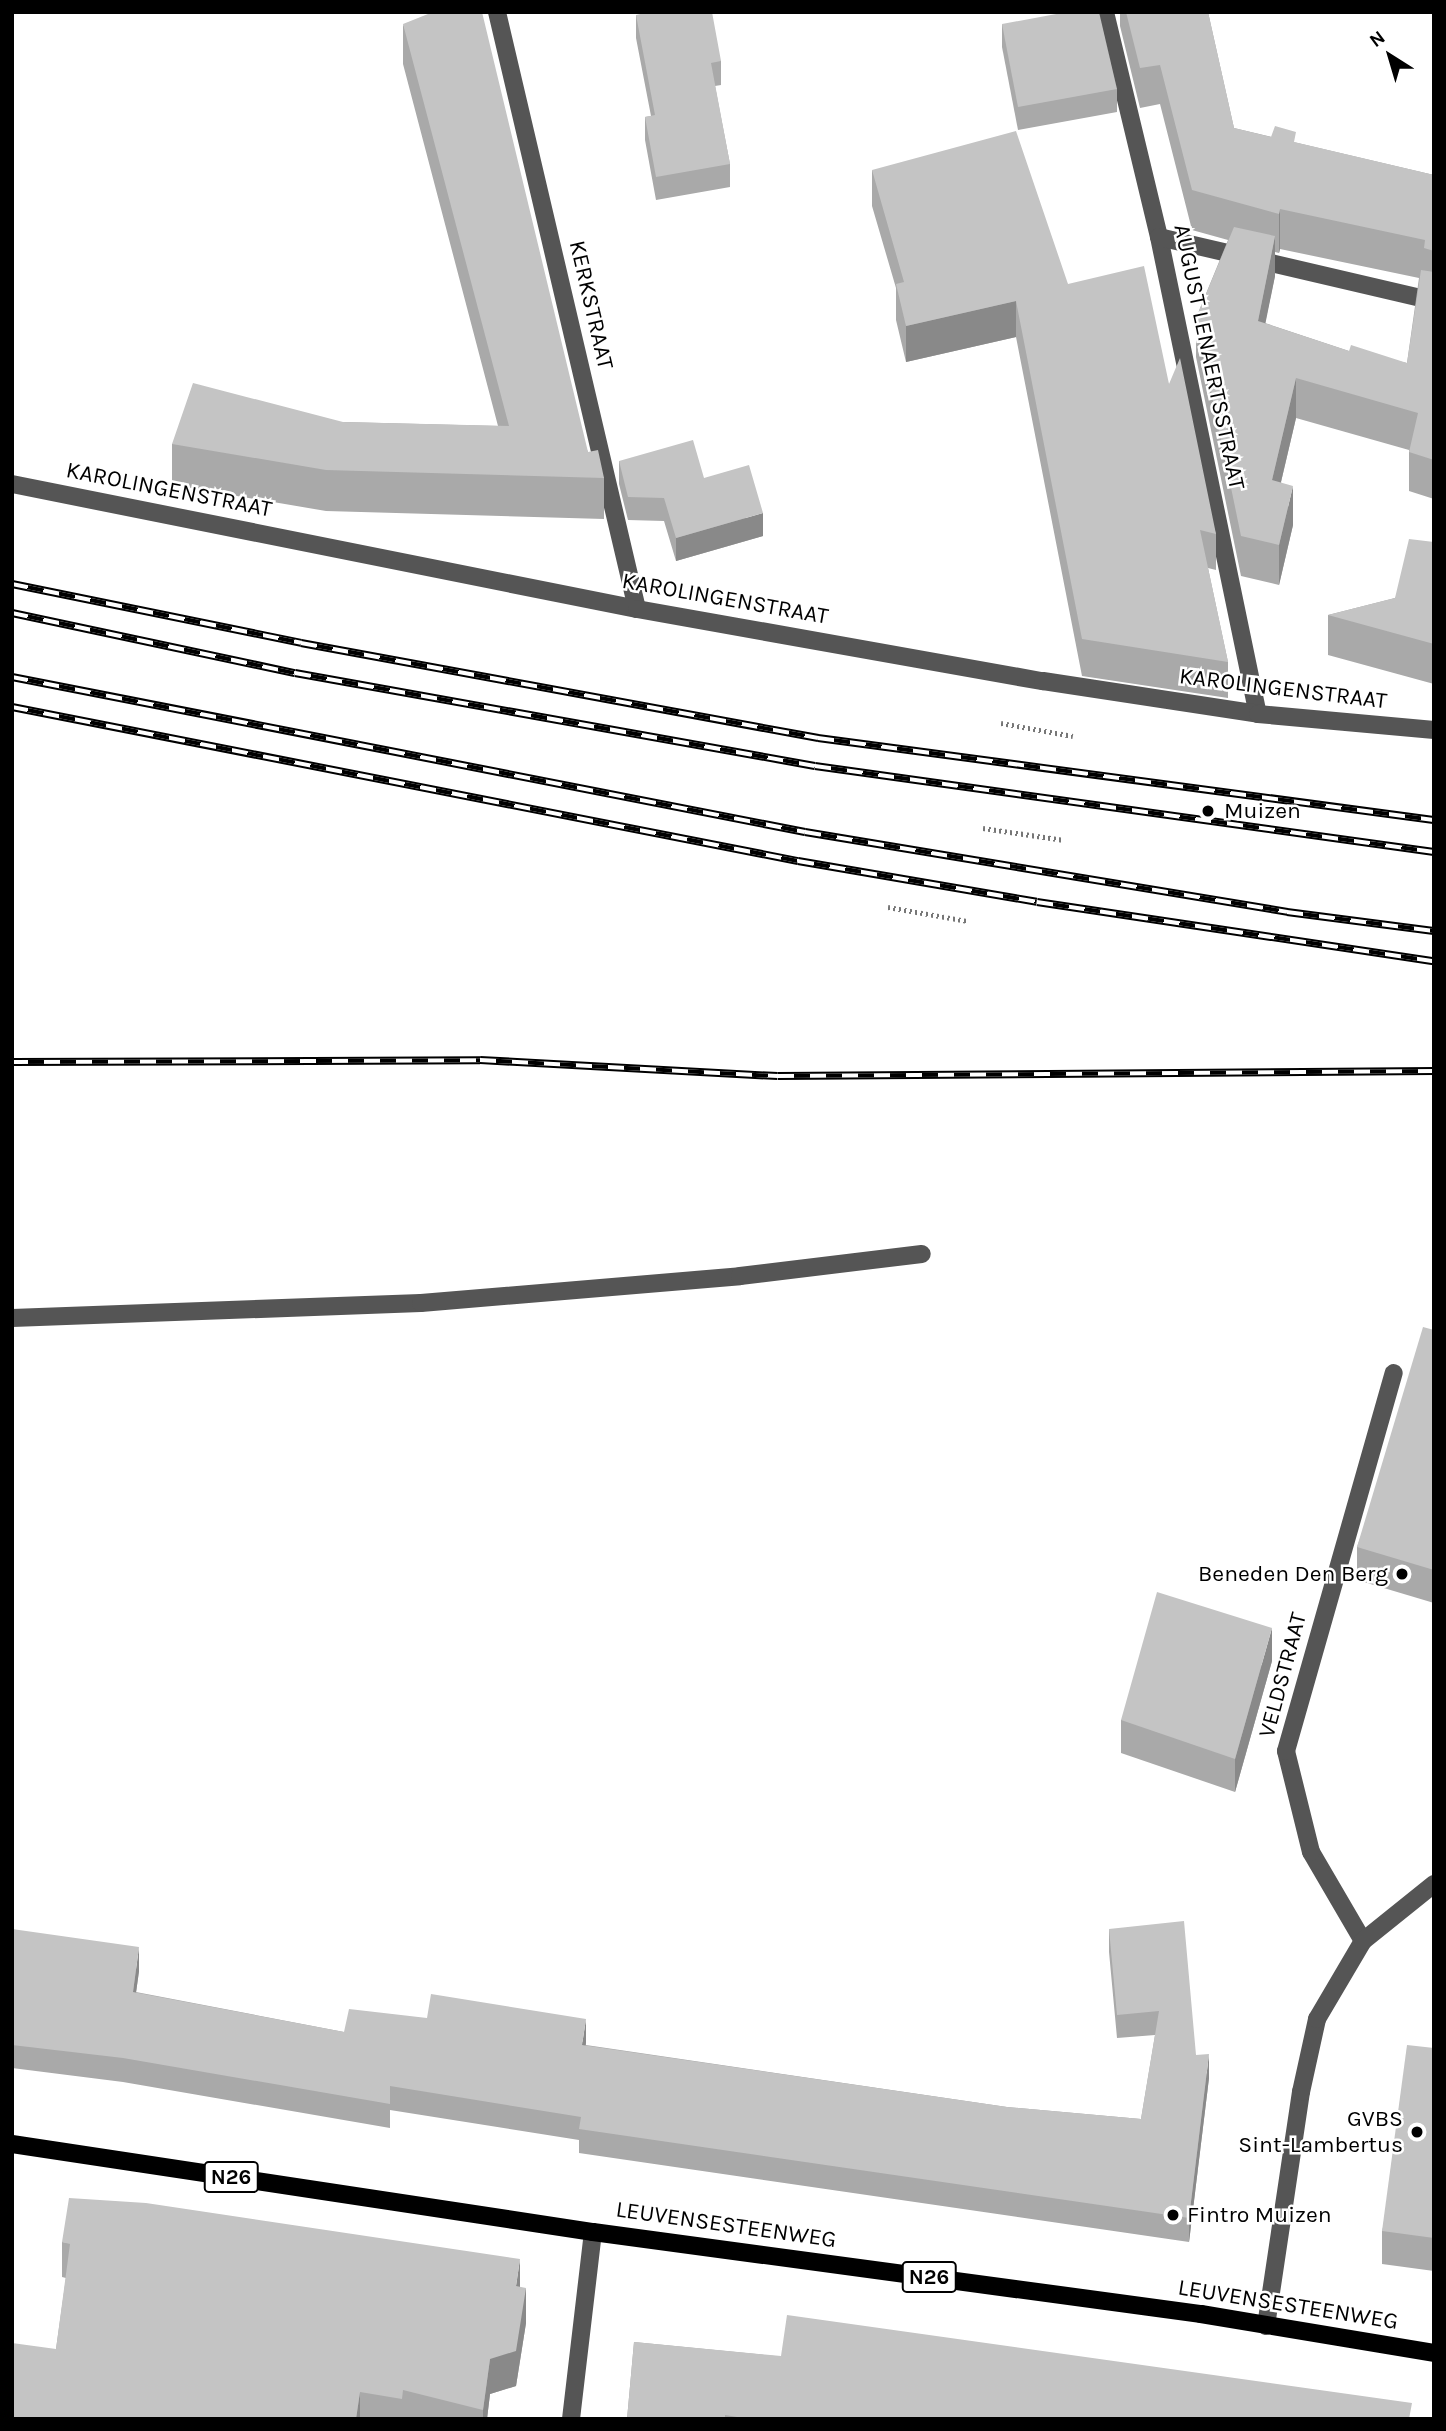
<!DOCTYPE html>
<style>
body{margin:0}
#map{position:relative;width:1446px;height:2431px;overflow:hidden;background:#fff;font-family:Karla,sans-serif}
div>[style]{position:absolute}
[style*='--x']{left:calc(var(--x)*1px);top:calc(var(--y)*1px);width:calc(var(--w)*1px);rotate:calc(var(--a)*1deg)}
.path>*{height:4.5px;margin-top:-2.25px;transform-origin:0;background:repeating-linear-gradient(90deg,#777 0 2px,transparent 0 5.5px)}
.minor>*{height:18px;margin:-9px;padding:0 9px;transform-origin:9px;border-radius:9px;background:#555}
.major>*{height:18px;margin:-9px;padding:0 9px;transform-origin:9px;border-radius:9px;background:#000}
.rail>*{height:8px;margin-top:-4px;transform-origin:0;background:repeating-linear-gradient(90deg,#fff 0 16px,#000 0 32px);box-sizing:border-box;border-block:2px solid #000}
.wall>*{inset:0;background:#a9a9a9}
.shaded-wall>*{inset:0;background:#898989}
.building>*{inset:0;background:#c4c4c4}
.dots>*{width:19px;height:19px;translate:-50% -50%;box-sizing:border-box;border:4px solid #fff;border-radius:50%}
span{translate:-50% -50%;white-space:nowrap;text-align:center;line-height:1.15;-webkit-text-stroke:5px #fff;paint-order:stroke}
.shield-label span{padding:2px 5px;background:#fff;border:2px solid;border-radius:5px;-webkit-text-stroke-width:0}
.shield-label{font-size:21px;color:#000;font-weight:700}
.street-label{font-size:23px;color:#000}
.poi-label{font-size:23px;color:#000}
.left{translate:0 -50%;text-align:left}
.right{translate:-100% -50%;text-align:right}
.frame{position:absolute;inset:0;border:14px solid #000;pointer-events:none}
.north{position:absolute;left:1355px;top:21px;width:70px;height:70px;-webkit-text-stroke:5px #fff;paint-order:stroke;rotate:323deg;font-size:19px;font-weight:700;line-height:28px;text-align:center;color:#000}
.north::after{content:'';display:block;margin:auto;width:24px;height:32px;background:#000;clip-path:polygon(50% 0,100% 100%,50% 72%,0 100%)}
</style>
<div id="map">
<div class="path">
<div style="--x:1001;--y:723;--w:73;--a:10.2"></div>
<div style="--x:983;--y:828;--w:82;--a:8.4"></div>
<div style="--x:888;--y:907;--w:80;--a:10"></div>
</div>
<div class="minor">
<div style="--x:497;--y:12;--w:613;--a:76.8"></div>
<div style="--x:1105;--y:12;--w:231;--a:76.5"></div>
<div style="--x:1159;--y:237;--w:487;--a:78.3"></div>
<div style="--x:1159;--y:237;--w:282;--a:13.1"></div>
<div style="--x:12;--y:484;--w:637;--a:11.31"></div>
<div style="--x:637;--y:609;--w:412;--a:10.1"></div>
<div style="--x:1043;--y:681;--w:218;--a:8.7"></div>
<div style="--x:1258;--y:714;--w:177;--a:5.2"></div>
<div style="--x:12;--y:1318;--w:409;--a:-2.1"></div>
<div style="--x:421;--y:1303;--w:320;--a:-4.8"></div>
<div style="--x:740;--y:1276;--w:183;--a:-6.9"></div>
<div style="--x:1363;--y:1941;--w:103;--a:-120.3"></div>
<div style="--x:1311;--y:1852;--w:104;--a:-103.9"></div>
<div style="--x:1286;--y:1751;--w:393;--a:-74.1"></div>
<div style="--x:1266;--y:2326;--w:237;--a:-81.5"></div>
<div style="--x:1301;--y:2092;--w:75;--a:-77.6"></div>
<div style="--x:1317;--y:2019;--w:91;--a:-59.5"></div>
<div style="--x:1363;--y:1941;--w:91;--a:-38.8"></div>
<div style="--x:571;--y:2419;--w:188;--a:-83.3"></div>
</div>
<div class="major">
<div style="--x:12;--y:2144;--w:588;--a:8.61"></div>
<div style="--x:593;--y:2232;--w:614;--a:7.68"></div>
<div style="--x:1201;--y:2314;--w:236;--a:9.5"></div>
</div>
<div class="rail">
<div style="--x:12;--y:584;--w:295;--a:11.5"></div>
<div style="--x:301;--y:643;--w:526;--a:10.41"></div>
<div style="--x:818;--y:738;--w:621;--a:7.58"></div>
<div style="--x:12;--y:613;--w:289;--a:12"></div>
<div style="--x:295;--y:673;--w:528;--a:10.14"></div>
<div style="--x:815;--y:766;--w:625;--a:7.91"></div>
<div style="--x:12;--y:677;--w:808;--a:11.06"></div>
<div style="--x:805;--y:832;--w:489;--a:9.4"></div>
<div style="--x:1287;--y:912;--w:148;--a:7.4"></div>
<div style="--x:12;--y:707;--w:801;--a:11.09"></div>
<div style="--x:798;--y:861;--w:242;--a:9.7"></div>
<div style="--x:1037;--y:902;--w:401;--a:8.5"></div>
<div style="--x:12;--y:1062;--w:468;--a:-0.2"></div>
<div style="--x:480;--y:1060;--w:298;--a:3.1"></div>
<div style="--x:778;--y:1076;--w:656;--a:-0.44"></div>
</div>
<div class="wall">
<div style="clip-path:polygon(evenodd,1120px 12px,1208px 12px,1234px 128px,1434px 175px,1434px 499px,1409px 491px,1409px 450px,1296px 418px,1281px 482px,1293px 525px,1279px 585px,1241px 576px,1196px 357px,1196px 318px,1228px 240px,1192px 230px,1160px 104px,1140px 108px,1120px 26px,1120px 12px,1280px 249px,1419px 278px,1407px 363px,1349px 351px,1265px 323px,1275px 276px,1275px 252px,1279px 253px,1280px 249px)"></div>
<div style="clip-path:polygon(636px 15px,721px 61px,721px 85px,715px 86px,730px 164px,730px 187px,656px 200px,645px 140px,645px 117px,651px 116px,636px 38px)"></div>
<div style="clip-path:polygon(403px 24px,588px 452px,604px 478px,604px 519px,326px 511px,172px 485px,172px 444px,343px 422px,498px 426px,403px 64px)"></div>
<div style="clip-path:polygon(1002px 24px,1117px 89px,1117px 112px,1018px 130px,1002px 47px)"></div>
<div style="clip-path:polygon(872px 170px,1068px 284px,1169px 384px,1216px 534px,1216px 570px,1208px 568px,1228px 662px,1228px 698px,1082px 676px,1016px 337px,906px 362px,896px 320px,896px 288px,872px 206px)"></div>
<div style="clip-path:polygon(619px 461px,704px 478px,763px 536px,676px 561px,664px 521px,628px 520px,619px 484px)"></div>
<div style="clip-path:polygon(1434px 542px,1434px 684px,1328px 655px,1328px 615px,1395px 598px)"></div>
<div style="clip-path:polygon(1434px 1330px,1434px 1603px,1357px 1580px,1357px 1547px)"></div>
<div style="clip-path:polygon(1272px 1661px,1235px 1792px,1121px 1753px,1121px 1720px)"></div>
<div style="clip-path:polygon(12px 1929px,139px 1971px,136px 1992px,344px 2032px,586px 2042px,586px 2045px,1007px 2107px,1141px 2119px,1155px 2035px,1117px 2038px,1109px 1952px,1109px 1929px,1196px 2055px,1209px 2078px,1189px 2242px,579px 2153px,579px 2140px,390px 2110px,390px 2128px,123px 2082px,12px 2068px)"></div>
<div style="clip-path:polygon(1434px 2048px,1434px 2271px,1382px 2264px,1382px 2231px)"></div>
<div style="clip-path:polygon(62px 2242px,520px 2287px,526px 2323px,516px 2386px,490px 2394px,487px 2419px,12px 2419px,56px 2349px,66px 2278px,62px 2277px)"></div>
<div style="clip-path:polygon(634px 2342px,1412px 2419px,627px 2419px)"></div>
</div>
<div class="shaded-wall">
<div style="clip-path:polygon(1280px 209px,1280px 249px,1279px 253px,1279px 214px)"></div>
<div style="clip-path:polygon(1275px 236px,1275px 276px,1258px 360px,1258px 321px)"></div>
<div style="clip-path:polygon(1016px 301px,1016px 337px,906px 362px,906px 326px)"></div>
<div style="clip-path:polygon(1296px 378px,1296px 418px,1272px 520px,1272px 480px)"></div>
<div style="clip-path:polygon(1293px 486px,1293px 525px,1279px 585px,1279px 545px)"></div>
<div style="clip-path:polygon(763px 513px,763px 536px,676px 561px,676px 538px)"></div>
<div style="clip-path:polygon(1272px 1628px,1272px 1661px,1235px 1792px,1235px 1759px)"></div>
<div style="clip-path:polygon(139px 1947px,139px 1971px,133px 2015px,133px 1992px)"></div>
<div style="clip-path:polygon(586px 2019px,586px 2042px,582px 2068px,582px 2045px)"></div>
<div style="clip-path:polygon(1209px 2054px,1209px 2078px,1189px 2242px,1189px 2218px)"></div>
<div style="clip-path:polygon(520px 2259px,520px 2295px,516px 2286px)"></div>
<div style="clip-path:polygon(526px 2288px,526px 2323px,516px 2386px,490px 2394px,487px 2419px,483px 2419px,483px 2410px,490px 2359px)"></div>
<div style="clip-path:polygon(360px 2392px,360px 2419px,356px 2419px)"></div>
</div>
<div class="building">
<div style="clip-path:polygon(433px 12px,482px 12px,588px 452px,598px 450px,604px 478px,326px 470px,172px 444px,193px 383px,343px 422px,509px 426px,403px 24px)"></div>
<div style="clip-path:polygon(649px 12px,712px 12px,721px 61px,711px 63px,730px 164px,656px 177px,645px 117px,655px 115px,636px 15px)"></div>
<div style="clip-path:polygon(1067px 12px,1099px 12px,1117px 89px,1018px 107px,1002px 24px)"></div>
<div style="clip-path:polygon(1126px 12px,1208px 12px,1234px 128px,1271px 137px,1275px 126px,1296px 132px,1294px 142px,1434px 175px,1434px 251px,1424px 248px,1425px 240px,1280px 209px,1279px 214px,1192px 190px,1160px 65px,1140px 68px)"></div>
<div style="clip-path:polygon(1016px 131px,1068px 284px,1144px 266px,1169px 384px,1180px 358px,1216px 534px,1200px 530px,1228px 662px,1082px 639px,1016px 301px,906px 326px,896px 284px,904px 282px,872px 170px)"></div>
<div style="clip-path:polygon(1234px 227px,1275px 236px,1258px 321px,1349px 351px,1351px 345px,1407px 363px,1421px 270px,1434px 272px,1434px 460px,1409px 452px,1418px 413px,1296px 378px,1272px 480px,1293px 486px,1279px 545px,1241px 536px,1196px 318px)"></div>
<div style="clip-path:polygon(693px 440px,704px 478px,749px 465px,763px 513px,676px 538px,664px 498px,628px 497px,619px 461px)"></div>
<div style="clip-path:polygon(1409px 539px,1434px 542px,1434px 644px,1328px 615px,1395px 598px)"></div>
<div style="clip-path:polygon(1423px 1327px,1434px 1330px,1434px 1570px,1357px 1547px)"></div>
<div style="clip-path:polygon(1157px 1592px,1272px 1628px,1235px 1759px,1121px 1720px)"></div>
<div style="clip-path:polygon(1184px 1921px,1196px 2055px,1209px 2054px,1189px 2218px,579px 2129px,581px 2117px,390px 2086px,390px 2104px,123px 2058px,12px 2045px,12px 1929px,139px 1947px,133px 1992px,344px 2032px,349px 2009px,427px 2018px,431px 1994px,586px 2019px,582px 2045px,1007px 2107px,1141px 2119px,1159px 2011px,1117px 2015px,1109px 1929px)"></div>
<div style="clip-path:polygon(1407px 2045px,1434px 2048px,1434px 2238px,1382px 2231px)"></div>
<div style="clip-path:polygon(69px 2198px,146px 2203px,520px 2259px,516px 2286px,526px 2288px,516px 2351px,490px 2359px,483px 2410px,403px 2390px,402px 2399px,360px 2392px,356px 2419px,12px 2419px,12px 2343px,56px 2349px,70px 2244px,62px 2242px)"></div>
<div style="clip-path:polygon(787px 2315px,1412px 2403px,1409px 2419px,749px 2419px,725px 2415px,725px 2419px,627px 2419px,634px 2342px,781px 2356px)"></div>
</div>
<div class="dots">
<div style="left:1208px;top:811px;background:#000"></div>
<div style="left:1402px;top:1574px;background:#000"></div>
<div style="left:1417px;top:2132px;background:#000"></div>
<div style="left:1173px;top:2215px;background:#000"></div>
</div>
<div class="shield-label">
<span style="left:231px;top:2177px">N26</span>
<span style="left:929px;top:2277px">N26</span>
</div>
<div class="street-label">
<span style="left:591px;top:305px;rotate:77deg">KERKSTRAAT</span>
<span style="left:1209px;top:357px;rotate:78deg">AUGUST LENAERTSSTRAAT</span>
<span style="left:169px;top:490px;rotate:11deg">KAROLINGENSTRAAT</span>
<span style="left:725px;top:599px;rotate:10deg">KAROLINGENSTRAAT</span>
<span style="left:1283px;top:689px;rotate:7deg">KAROLINGENSTRAAT</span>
<span style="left:1283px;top:1675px;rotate:-75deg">VELDSTRAAT</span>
<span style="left:726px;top:2225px;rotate:8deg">LEUVENSESTEENWEG</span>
<span style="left:1288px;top:2305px;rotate:9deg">LEUVENSESTEENWEG</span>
</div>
<div class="poi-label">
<span class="left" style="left:1224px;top:811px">Muizen</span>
<span class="right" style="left:1388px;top:1574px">Beneden Den Berg</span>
<span class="right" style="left:1403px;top:2132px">GVBS<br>Sint-Lambertus</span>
<span class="left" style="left:1187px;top:2215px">Fintro Muizen</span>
</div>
<div class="frame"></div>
<div class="north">N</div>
</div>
